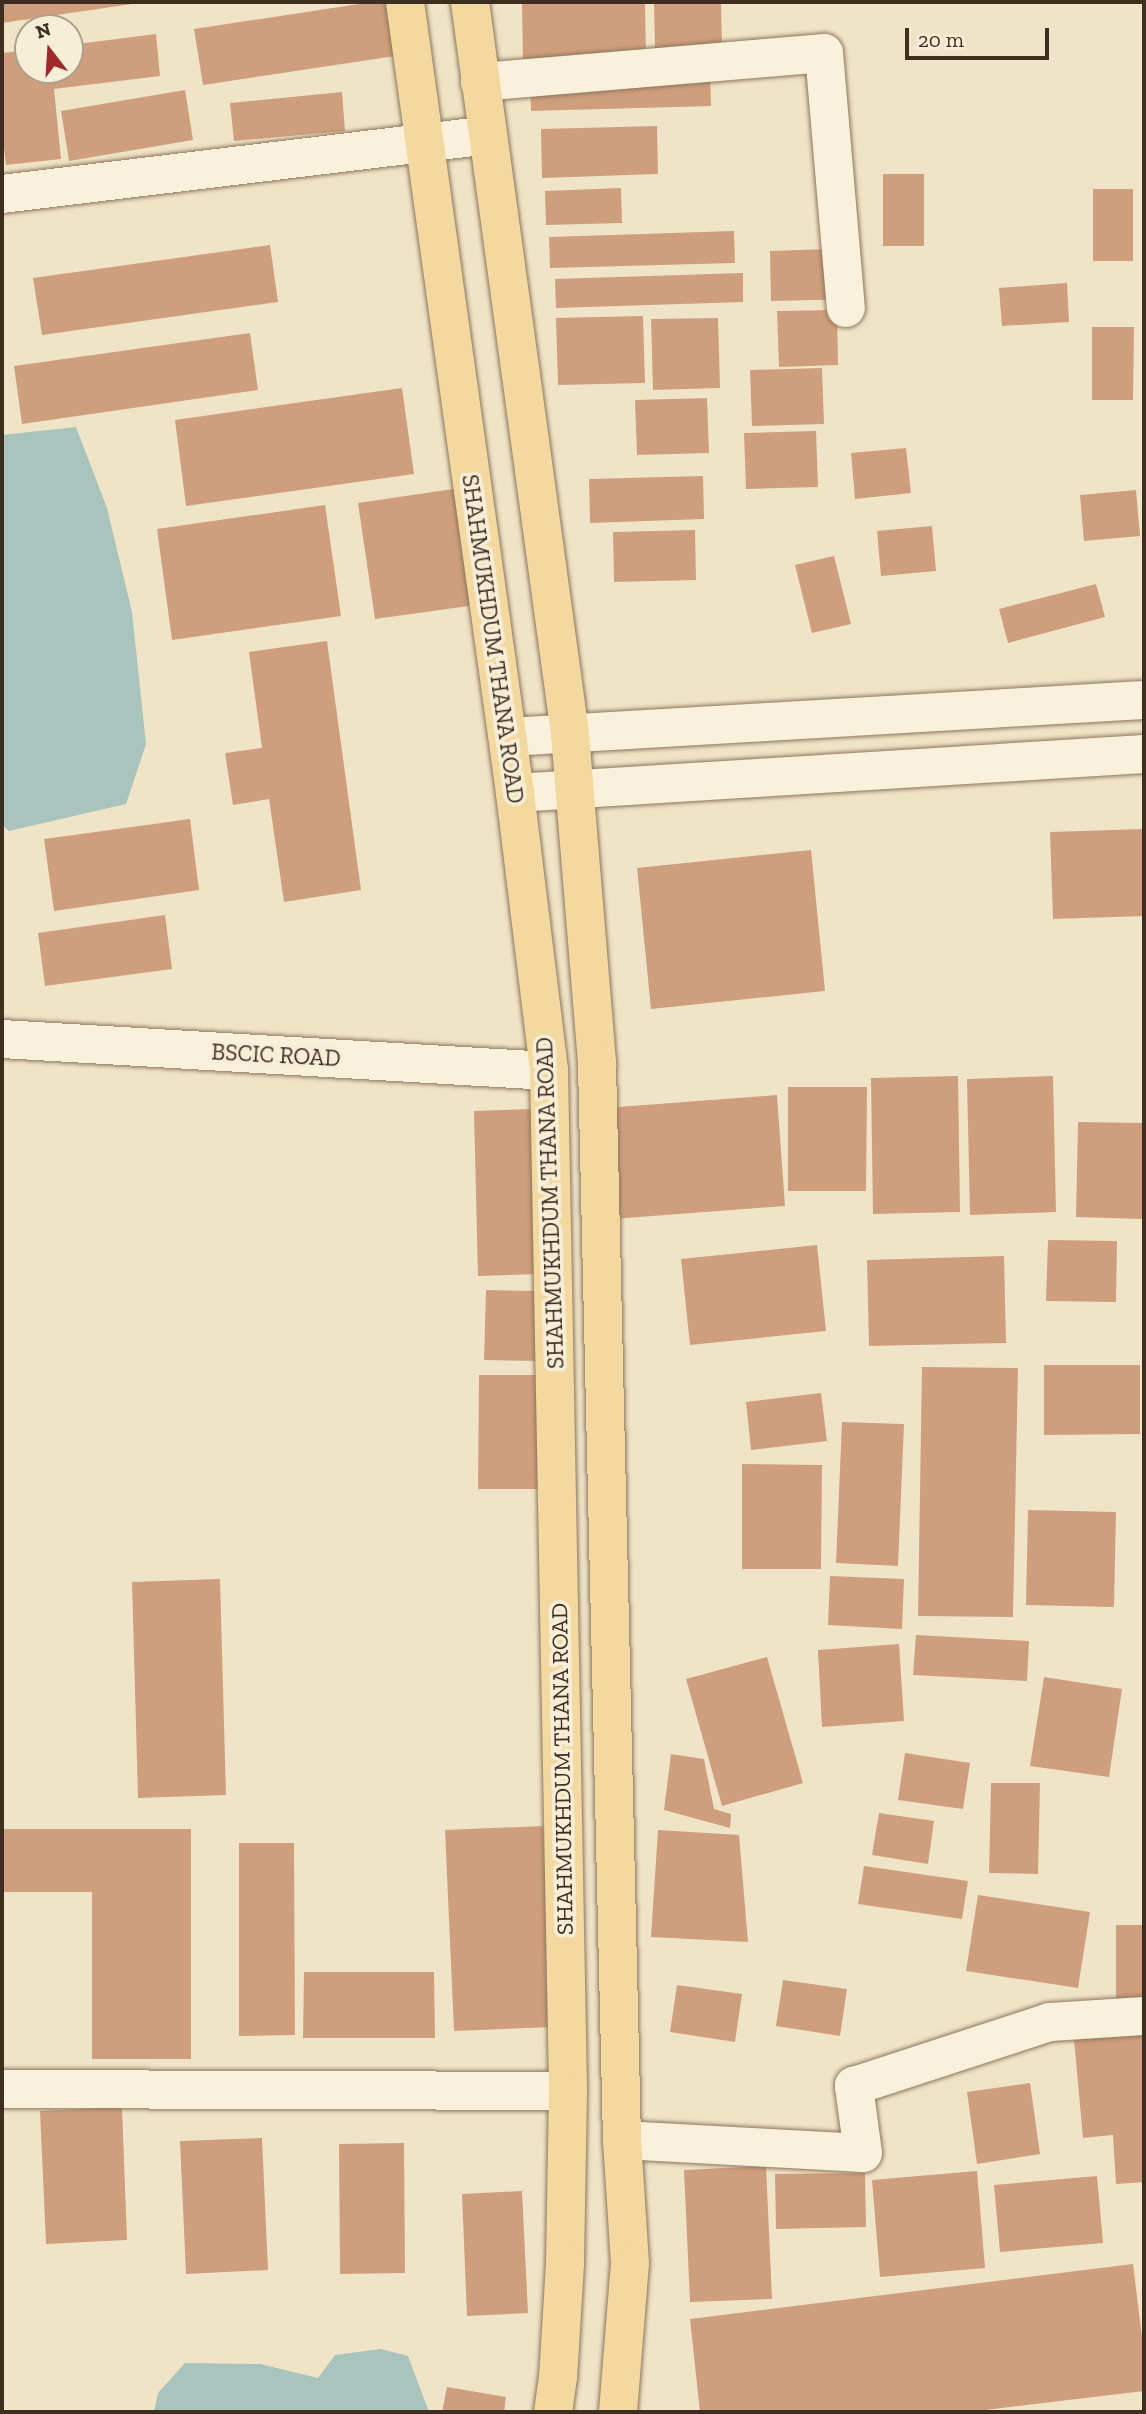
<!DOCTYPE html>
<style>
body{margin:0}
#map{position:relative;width:1146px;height:2414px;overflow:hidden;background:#f0e4c8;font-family:"Zilla Slab",serif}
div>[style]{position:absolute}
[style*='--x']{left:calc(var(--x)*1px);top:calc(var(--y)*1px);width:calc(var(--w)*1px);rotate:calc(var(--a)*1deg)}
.water>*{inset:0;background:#a9c4bc}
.building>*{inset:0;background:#cf9f7d}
.roads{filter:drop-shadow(0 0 2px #8d765c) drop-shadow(0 0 2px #8d765c)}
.minor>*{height:38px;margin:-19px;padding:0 19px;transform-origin:19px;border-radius:19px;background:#faf1dc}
.major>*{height:38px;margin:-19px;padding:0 19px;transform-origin:19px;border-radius:19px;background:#f3d9a0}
span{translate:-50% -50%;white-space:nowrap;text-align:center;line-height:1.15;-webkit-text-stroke:7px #f7eed8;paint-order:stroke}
.street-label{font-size:23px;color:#3d2e20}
.frame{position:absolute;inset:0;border:4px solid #3d2e20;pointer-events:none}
.north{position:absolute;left:14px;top:14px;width:70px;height:70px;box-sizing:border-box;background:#f7eed8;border:2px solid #ada18e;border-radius:50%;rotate:343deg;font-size:19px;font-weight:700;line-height:28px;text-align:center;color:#3d2e20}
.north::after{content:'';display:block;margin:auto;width:24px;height:32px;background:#9e2a2b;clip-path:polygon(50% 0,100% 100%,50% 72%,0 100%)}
.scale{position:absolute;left:905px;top:28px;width:144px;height:32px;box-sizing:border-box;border:4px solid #3d2e20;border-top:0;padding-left:9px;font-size:21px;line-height:24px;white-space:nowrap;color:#3d2e20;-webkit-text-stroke:5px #f7eed8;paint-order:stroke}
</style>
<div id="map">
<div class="water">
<div style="clip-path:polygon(76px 427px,107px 508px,132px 612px,146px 744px,126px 804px,9px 831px,2px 825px,2px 435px)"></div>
<div style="clip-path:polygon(381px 2349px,408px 2356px,429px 2412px,154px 2412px,158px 2393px,185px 2363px,260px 2364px,318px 2378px,335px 2355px)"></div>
</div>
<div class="building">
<div style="clip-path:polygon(2px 2px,139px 2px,139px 3px,2px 23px)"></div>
<div style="clip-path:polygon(372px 2px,394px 2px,402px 55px,203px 85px,194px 29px)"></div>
<div style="clip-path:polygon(522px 2px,645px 2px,646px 60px,523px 64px)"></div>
<div style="clip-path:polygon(654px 2px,721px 2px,722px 49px,655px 50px)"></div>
<div style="clip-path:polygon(156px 34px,160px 76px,54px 89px,61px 159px,6px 165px,2px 131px,2px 53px,28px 50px,28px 70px,70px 70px,70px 45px)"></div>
<div style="clip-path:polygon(710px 71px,711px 106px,531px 111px,530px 76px)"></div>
<div style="clip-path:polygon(185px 90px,193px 140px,69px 161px,61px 111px)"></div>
<div style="clip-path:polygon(342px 92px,345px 131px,234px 141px,230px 103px)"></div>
<div style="clip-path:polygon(657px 126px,658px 174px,542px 178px,541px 129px)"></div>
<div style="clip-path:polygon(883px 174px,924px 174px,924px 246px,883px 246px)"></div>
<div style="clip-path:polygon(621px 188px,622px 223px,546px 225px,545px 191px)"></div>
<div style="clip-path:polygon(1093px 189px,1133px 189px,1133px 261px,1093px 261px)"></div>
<div style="clip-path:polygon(734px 231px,735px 263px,550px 268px,549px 237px)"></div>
<div style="clip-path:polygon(270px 245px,278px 302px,42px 335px,33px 278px)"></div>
<div style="clip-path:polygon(857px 248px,858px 299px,771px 301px,770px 251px)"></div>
<div style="clip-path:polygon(743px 273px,743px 302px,556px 308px,555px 279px)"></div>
<div style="clip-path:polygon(1067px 283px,1069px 322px,1002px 326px,999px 288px)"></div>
<div style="clip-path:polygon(837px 310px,838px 365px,779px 367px,777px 311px)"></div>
<div style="clip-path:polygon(643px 316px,645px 383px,558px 385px,556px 318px)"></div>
<div style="clip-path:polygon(718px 318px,720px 388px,653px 390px,651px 319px)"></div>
<div style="clip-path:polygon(1092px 327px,1134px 327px,1133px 400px,1092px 400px)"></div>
<div style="clip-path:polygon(250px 333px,258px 390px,22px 424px,14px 366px)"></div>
<div style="clip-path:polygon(822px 368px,824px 424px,752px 426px,750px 370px)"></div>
<div style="clip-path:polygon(402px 388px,414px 474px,186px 506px,175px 420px)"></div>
<div style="clip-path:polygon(707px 398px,709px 453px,637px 455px,635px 400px)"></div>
<div style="clip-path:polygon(816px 431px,818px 487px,746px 489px,744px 433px)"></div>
<div style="clip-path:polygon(906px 448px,911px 493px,855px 499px,851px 453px)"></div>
<div style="clip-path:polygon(703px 476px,704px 519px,590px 523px,589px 479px)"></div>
<div style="clip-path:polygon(460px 488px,476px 605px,375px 619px,358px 503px)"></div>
<div style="clip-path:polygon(1136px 490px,1140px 536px,1084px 541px,1080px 495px)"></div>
<div style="clip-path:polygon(325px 505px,341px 616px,172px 640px,157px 529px)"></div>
<div style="clip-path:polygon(932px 526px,936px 571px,881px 576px,877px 531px)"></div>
<div style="clip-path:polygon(695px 530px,696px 580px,614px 582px,613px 532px)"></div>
<div style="clip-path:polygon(834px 556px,851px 624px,812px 633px,795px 565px)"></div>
<div style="clip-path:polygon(1096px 584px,1105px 617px,1008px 643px,999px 609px)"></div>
<div style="clip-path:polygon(327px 641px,361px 890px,284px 902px,269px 799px,233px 805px,225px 753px,262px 748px,249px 652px)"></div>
<div style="clip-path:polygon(190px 819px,199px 890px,54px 911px,44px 839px)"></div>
<div style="clip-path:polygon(1144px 829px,1144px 916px,1053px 919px,1050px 832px)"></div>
<div style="clip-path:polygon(811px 850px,825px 991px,651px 1009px,637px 868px)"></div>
<div style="clip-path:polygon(165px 915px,172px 969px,45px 986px,38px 933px)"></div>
<div style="clip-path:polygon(958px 1076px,960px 1212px,873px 1214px,871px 1078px)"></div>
<div style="clip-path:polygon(1053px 1076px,1056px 1212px,970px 1215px,967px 1079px)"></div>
<div style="clip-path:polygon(788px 1087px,867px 1087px,866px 1191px,788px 1191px)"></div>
<div style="clip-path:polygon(777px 1095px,785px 1206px,613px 1219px,605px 1108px)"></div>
<div style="clip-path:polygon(533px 1109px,537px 1274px,478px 1276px,474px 1111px)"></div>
<div style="clip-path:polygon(1078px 1122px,1144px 1123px,1144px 1219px,1076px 1217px)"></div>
<div style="clip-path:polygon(1048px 1240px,1117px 1241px,1116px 1302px,1046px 1301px)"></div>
<div style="clip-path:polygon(817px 1245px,826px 1331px,690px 1345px,681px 1259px)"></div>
<div style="clip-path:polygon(1004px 1256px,1006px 1343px,869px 1346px,867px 1260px)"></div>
<div style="clip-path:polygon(486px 1290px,543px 1291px,542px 1361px,484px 1360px)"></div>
<div style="clip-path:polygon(1044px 1365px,1140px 1365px,1140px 1434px,1044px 1435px)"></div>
<div style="clip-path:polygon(922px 1367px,1018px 1368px,1013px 1617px,918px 1616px)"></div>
<div style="clip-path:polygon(479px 1375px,541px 1375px,540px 1489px,478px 1489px)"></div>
<div style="clip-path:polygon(821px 1393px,827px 1441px,751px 1450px,746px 1402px)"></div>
<div style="clip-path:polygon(842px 1422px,904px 1424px,898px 1566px,836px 1563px)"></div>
<div style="clip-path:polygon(742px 1464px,822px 1465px,821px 1569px,742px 1569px)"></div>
<div style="clip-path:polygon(1028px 1510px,1116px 1512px,1114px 1607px,1026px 1605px)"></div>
<div style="clip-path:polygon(830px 1576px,904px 1579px,902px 1629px,828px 1625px)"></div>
<div style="clip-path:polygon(220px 1579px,226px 1795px,138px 1798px,132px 1582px)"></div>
<div style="clip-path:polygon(916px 1635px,1029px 1641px,1027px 1681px,913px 1675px)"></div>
<div style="clip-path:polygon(899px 1644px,904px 1721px,822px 1727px,818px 1650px)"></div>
<div style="clip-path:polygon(767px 1657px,803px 1783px,722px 1806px,686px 1679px)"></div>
<div style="clip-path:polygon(1044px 1677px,1122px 1689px,1109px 1777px,1030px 1766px)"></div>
<div style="clip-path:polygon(905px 1753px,970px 1763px,963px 1809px,898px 1800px)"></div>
<div style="clip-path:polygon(671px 1754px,704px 1759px,714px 1809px,731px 1814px,730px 1828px,664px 1810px)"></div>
<div style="clip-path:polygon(991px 1783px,1040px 1783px,1038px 1874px,989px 1873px)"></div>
<div style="clip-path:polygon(879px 1813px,934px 1821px,928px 1864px,872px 1855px)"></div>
<div style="clip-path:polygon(543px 1826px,551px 2027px,454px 2031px,445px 1830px)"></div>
<div style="clip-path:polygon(2px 1829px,191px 1829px,191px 2059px,92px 2059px,92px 1892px,2px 1892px)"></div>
<div style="clip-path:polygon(658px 1830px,739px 1835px,748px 1942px,651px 1937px)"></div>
<div style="clip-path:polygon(239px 1843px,294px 1843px,295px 2035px,239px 2036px)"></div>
<div style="clip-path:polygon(864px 1866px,968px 1881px,962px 1919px,858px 1904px)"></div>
<div style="clip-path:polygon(978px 1895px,1090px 1912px,1078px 1988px,966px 1971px)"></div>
<div style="clip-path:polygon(1116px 1925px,1144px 1925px,1144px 1998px,1116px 1999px)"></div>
<div style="clip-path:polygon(304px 1972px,434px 1972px,435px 2038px,303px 2038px)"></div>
<div style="clip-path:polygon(783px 1980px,847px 1989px,840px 2036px,776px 2026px)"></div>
<div style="clip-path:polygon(677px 1985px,742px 1994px,735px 2042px,670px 2032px)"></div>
<div style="clip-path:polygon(1144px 2033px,1144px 2182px,1116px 2184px,1113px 2135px,1083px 2138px,1074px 2040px)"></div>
<div style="clip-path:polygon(1030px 2083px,1040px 2154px,977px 2164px,967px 2092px)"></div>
<div style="clip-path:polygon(122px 2107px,127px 2240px,46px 2244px,40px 2111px)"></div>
<div style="clip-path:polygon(262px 2138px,268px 2270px,186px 2274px,180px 2141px)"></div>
<div style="clip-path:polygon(404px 2143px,405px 2273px,340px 2274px,339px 2144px)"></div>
<div style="clip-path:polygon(766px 2166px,772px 2299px,690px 2302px,684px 2170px)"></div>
<div style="clip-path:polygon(977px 2171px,985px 2268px,880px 2277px,872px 2180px)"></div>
<div style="clip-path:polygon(865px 2173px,866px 2227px,776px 2229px,775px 2174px)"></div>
<div style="clip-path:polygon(1097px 2176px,1103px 2243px,1000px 2252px,994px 2185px)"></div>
<div style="clip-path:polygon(522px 2191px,528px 2313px,467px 2316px,462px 2194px)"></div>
<div style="clip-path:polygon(1133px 2264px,1144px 2353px,1144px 2391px,969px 2412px,700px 2412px,690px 2319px)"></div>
<div style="clip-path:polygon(447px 2387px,506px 2397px,504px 2412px,442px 2412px)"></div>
</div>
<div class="roads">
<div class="minor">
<div style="--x:480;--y:82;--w:345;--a:-4.8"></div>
<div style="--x:824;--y:53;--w:256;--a:85.1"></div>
<div style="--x:2;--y:194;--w:489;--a:-6.9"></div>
<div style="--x:508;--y:737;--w:637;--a:-3.33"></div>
<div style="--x:515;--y:793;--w:630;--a:-3.55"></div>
<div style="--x:2;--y:1039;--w:548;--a:3.35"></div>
<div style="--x:2;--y:2089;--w:566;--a:0.2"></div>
<div style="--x:622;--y:2140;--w:241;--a:3.1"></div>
<div style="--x:863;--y:2153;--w:68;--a:-97.7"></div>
<div style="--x:854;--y:2086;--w:206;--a:-18.1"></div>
<div style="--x:1050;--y:2022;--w:94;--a:-3.7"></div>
</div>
<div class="major">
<div style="--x:405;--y:2;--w:799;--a:82.08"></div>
<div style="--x:515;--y:793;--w:280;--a:83"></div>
<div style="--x:549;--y:1071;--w:1020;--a:88.93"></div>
<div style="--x:568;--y:2091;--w:173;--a:91"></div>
<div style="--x:565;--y:2264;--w:113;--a:93.5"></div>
<div style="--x:558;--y:2377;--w:35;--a:98"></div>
<div style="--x:470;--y:2;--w:739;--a:82.22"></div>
<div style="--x:570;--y:734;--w:331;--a:85.3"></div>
<div style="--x:597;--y:1064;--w:1076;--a:88.67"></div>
<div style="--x:622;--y:2140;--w:123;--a:86.3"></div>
<div style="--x:630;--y:2263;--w:149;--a:94.6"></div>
</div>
</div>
<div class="street-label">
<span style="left:493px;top:639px;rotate:82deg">SHAHMUKHDUM THANA ROAD</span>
<span style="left:276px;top:1055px;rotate:3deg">BSCIC ROAD</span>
<span style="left:550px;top:1203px;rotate:-92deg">SHAHMUKHDUM THANA ROAD</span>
<span style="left:562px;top:1769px;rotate:-91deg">SHAHMUKHDUM THANA ROAD</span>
</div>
<div class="frame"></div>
<div class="north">N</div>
<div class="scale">20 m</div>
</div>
